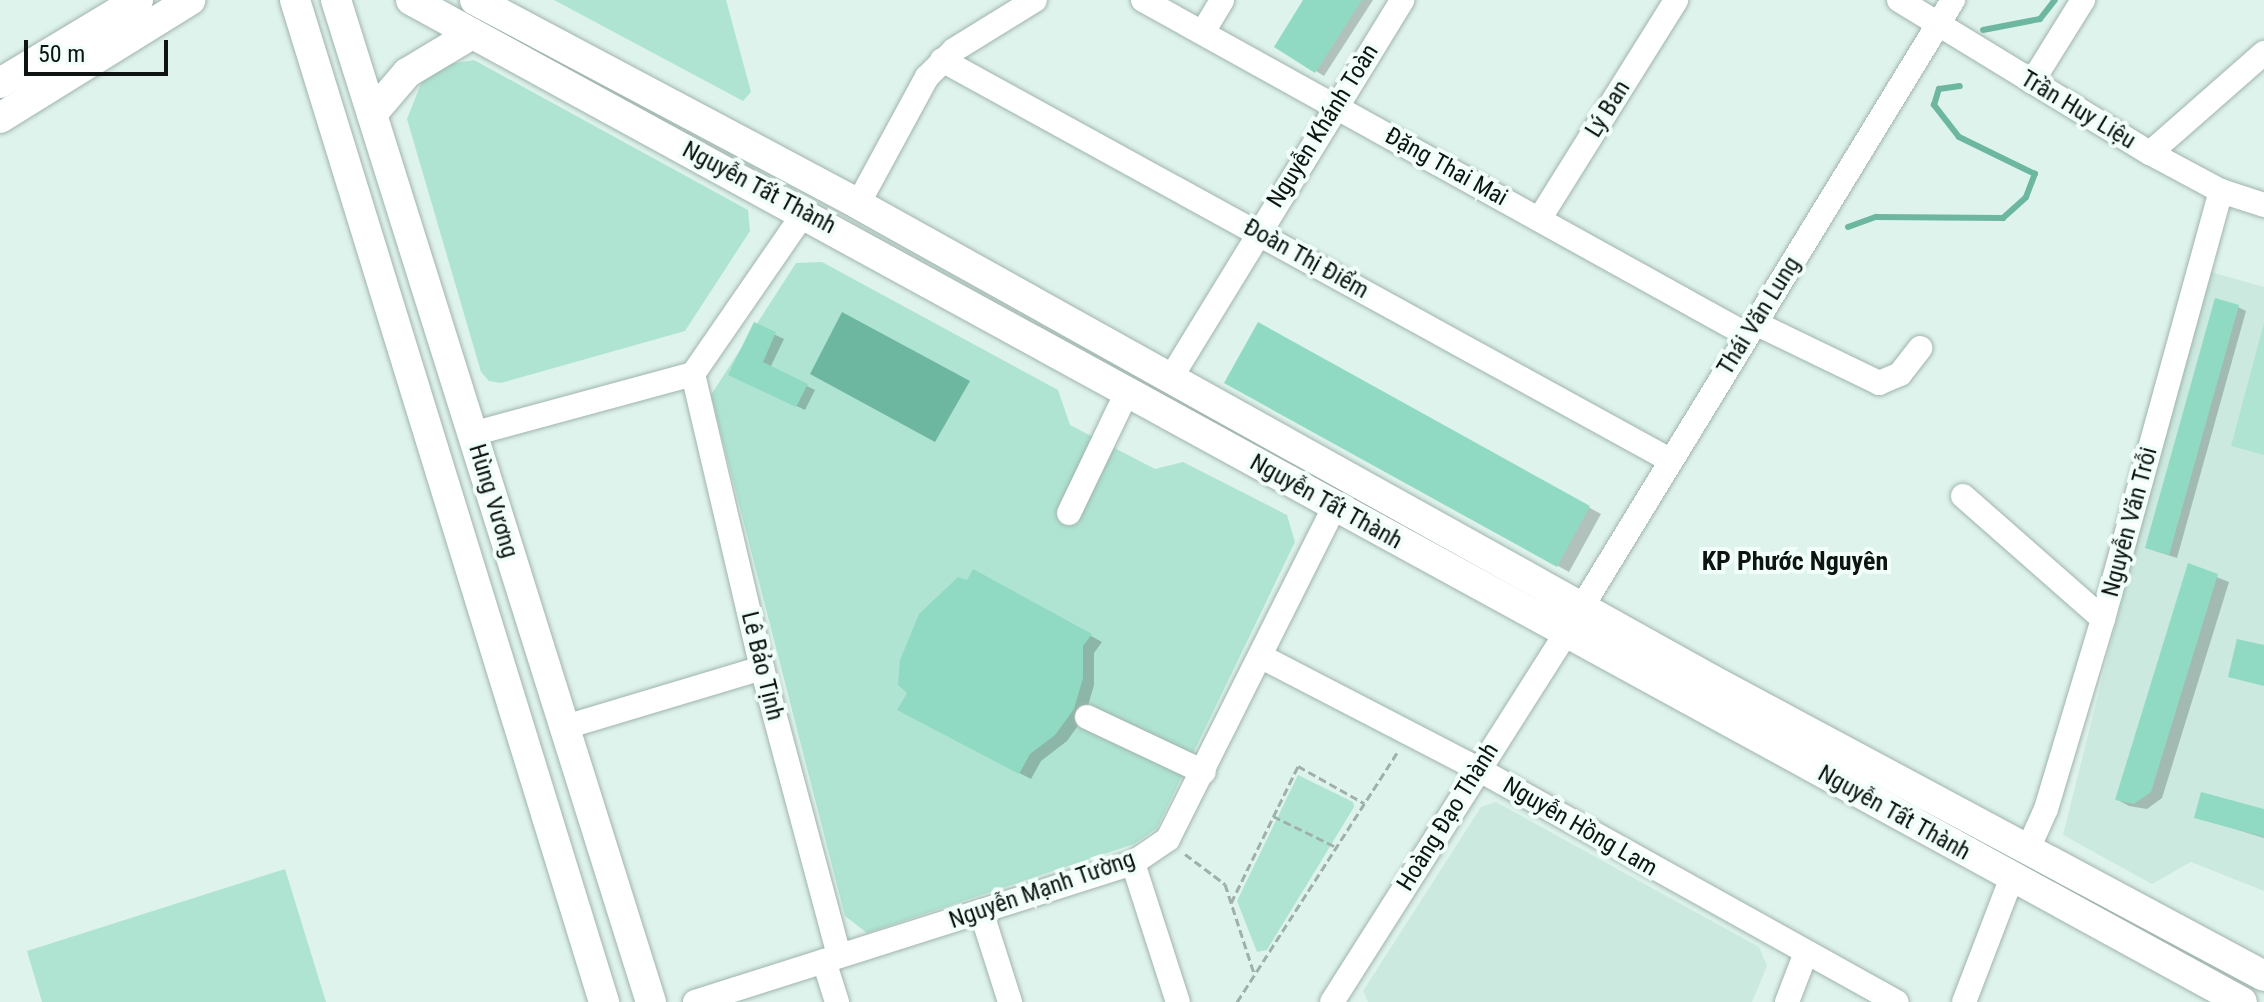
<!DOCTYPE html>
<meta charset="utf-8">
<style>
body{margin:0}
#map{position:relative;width:2264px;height:1002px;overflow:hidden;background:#def3ec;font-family:"Roboto Condensed",sans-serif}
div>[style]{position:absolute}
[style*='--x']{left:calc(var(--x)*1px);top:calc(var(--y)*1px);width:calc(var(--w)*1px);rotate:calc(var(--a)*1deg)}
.built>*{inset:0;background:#cbe9df}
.green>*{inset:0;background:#afe4d3}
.water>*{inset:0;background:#6db7a1}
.shadow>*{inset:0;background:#0003}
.stream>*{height:6px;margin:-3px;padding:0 3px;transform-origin:3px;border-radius:3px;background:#6db7a1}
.building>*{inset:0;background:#90dac3}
.path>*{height:3px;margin-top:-1.5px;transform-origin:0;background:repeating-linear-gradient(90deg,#9fb0aa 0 8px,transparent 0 12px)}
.roads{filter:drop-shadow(0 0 2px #a0b4ad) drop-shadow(0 0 2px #a0b4ad)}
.minor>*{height:24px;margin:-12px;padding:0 12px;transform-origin:12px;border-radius:12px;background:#fff}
.major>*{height:30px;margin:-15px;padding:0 15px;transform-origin:15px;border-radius:15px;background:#fff}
span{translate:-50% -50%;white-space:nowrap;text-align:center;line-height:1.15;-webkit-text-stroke:8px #f1fefa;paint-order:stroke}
.street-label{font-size:24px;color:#0d1411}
.neighbourhood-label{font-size:26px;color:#0d1411;font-weight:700}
.scale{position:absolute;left:24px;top:40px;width:144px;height:36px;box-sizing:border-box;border:4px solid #0d1411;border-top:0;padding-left:10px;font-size:24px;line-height:28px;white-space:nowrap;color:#0d1411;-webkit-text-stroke:6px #f1fefa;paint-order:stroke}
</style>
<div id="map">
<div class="built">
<div style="clip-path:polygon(2204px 270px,2264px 287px,2264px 891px,2191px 862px,2152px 884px,2063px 835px)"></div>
<div style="clip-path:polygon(1496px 802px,1759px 947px,1767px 966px,1752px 1002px,1368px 1002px,1363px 991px,1481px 807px)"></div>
</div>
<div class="green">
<div style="clip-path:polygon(554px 0,726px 0,751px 92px,743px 101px)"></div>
<div style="clip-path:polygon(474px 60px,748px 210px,750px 231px,685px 331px,501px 383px,489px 381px,481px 372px,407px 119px,422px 81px,444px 65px)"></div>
<div style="clip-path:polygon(822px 262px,1058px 390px,1070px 425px,1155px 469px,1183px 462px,1287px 515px,1295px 542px,1157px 828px,1134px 844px,867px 933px,845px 916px,711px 395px,796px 263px)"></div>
<div style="clip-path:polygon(2264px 323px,2264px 455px,2231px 446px)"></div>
<div style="clip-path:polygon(1298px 775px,1353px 802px,1354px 807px,1267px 950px,1257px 952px,1237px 901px)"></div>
<div style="clip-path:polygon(285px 869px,326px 1002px,42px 1002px,27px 951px)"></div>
</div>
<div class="water">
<div style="clip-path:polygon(842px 312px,970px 381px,935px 442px,810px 374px)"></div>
</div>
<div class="shadow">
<div style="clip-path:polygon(1305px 0,1373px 0,1324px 76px,1276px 46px)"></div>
<div style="clip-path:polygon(2238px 307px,2246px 311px,2177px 558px,2155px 551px,2147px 547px)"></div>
<div style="clip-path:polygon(1258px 324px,1601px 514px,1569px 572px,1226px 382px)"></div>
<div style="clip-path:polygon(755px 325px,784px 339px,770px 368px,815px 390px,805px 410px,739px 379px)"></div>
<div style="clip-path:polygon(2189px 566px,2229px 582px,2162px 798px,2147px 809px,2129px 806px,2118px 800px)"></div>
<div style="clip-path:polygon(974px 572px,1102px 642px,1094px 653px,1094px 685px,1085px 716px,1067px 741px,1041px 761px,1031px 779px,911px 716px)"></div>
<div style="clip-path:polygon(2264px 811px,2264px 838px,2196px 817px)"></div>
</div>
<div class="stream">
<div style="--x:1983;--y:30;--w:58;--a:-10.9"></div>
<div style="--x:2040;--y:19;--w:24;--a:-52"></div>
<div style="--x:1848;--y:227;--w:30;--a:-20"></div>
<div style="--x:1876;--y:217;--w:127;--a:0.5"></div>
<div style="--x:2003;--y:218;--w:31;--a:-42"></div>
<div style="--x:2026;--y:197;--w:25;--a:-69"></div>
<div style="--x:2035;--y:174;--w:85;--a:-154"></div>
<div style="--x:1959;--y:137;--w:41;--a:-128"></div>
<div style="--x:1934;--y:105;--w:17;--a:-73"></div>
<div style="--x:1939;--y:89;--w:21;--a:-8"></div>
</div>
<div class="building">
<div style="clip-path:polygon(1303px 0,1362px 0,1315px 73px,1274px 47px)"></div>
<div style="clip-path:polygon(2215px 298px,2239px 305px,2169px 555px,2145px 548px)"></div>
<div style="clip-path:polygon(754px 322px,776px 332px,763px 362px,808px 384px,796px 407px,728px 375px)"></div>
<div style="clip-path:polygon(1258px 322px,1590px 506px,1557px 567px,1224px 383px)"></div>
<div style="clip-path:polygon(2188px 563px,2218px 574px,2151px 792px,2134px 804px,2115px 800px)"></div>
<div style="clip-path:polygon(973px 569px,1092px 634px,1083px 646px,1083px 678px,1074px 709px,1055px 735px,1030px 754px,1019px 774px,897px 710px,907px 693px,898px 685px,900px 660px,919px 614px,958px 577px,967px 580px)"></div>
<div style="clip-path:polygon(2237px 639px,2264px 645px,2264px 686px,2228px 677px)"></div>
<div style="clip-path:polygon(2201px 792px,2264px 809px,2264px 837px,2194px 818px)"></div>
</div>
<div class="path">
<div style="--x:1273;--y:816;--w:68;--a:26.2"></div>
<div style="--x:1185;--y:854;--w:50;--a:36.9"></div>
<div style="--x:1225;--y:884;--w:94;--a:72"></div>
<div style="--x:1231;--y:903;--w:153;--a:-63.9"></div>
<div style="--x:1298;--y:766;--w:76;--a:29.3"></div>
<div style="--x:1237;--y:1002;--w:296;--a:-57.3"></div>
</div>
<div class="roads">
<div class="minor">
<div style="--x:1143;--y:0;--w:691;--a:29.01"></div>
<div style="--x:1899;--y:0;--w:294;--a:31.4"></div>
<div style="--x:2150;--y:153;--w:81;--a:28.2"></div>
<div style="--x:2221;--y:191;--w:45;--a:18"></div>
<div style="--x:1203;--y:32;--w:37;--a:-59"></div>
<div style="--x:942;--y:60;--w:831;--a:28.79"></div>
<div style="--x:2032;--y:82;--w:97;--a:-58.1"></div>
<div style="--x:2150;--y:153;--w:152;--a:-41.3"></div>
<div style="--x:858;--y:204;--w:145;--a:-61.5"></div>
<div style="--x:927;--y:77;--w:38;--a:-45"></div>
<div style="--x:954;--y:50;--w:95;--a:-31.7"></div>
<div style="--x:1540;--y:218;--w:257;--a:-58"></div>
<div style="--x:1755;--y:323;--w:138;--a:25.8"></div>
<div style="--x:1879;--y:383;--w:23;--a:-23"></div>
<div style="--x:1900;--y:374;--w:33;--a:-52"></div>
<div style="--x:693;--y:374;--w:302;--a:76.8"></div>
<div style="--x:762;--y:668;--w:298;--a:75"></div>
<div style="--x:1172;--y:376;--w:441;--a:-58.5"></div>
<div style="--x:472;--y:434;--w:229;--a:-15.2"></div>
<div style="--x:693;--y:374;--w:196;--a:-55.4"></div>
<div style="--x:1963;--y:496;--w:186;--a:41.3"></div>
<div style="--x:1069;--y:513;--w:134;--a:-64.4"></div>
<div style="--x:1262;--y:657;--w:243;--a:27.4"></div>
<div style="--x:1478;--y:769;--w:479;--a:29.1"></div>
<div style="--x:1087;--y:717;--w:129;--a:25.2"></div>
<div style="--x:562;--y:728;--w:209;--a:-16.7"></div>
<div style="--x:2028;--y:849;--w:44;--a:-65.8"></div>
<div style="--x:2046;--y:809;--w:198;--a:-73.3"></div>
<div style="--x:2103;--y:619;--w:444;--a:-74.6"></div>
<div style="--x:1133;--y:863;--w:146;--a:72.1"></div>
<div style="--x:981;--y:911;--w:96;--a:72.3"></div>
<div style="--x:824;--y:961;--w:43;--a:72.4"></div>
<div style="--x:695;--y:1002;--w:460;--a:-17.6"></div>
<div style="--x:1133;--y:863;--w:42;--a:-34.4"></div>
<div style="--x:1168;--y:839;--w:371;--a:-63.4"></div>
<div style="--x:1332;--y:1002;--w:437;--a:-57.6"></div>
<div style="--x:1566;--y:633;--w:742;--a:-58.56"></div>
<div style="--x:1787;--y:1002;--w:50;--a:-69"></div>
<div style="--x:1964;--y:1002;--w:134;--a:-69"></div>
</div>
<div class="major">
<div style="--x:295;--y:0;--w:1049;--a:72.86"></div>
<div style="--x:336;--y:0;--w:1050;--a:72.55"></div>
<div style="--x:411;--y:0;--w:2087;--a:28.69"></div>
<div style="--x:475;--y:0;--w:434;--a:28"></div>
<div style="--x:858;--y:204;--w:978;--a:29.13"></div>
<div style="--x:1712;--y:680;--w:626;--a:28.2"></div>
<div style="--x:0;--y:83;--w:161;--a:-31"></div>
<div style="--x:372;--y:114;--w:54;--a:-49.5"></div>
<div style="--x:407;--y:73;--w:76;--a:-31"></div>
<div style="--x:0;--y:118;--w:224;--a:-31.8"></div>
</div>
</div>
<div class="street-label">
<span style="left:1608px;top:109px;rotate:-58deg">Lý Ban</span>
<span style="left:2078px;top:110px;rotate:31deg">Trần Huy Liệu</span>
<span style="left:1323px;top:126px;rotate:-58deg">Nguyễn Khánh Toàn</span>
<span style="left:1446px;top:167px;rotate:29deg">Đặng Thai Mai</span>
<span style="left:759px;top:188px;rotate:28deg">Nguyễn Tất Thành</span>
<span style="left:1306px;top:259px;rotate:29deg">Đoàn Thị Điểm</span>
<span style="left:1759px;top:316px;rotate:-58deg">Thái Văn Lung</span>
<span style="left:493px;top:501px;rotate:73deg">Hùng Vương</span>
<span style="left:1326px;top:502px;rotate:29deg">Nguyễn Tất Thành</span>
<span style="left:2130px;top:522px;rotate:-75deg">Nguyễn Văn Trỗi</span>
<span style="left:762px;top:666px;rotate:76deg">Lê Bảo Tịnh</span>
<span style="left:1894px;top:813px;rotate:29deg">Nguyễn Tất Thành</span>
<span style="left:1448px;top:817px;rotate:-58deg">Hoàng Đạo Thành</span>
<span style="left:1580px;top:827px;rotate:30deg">Nguyễn Hồng Lam</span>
<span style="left:1042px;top:890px;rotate:-19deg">Nguyễn Mạnh Tường</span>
</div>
<div class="neighbourhood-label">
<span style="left:1795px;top:562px">KP Phước Nguyên</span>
</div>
<div class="scale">50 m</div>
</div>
